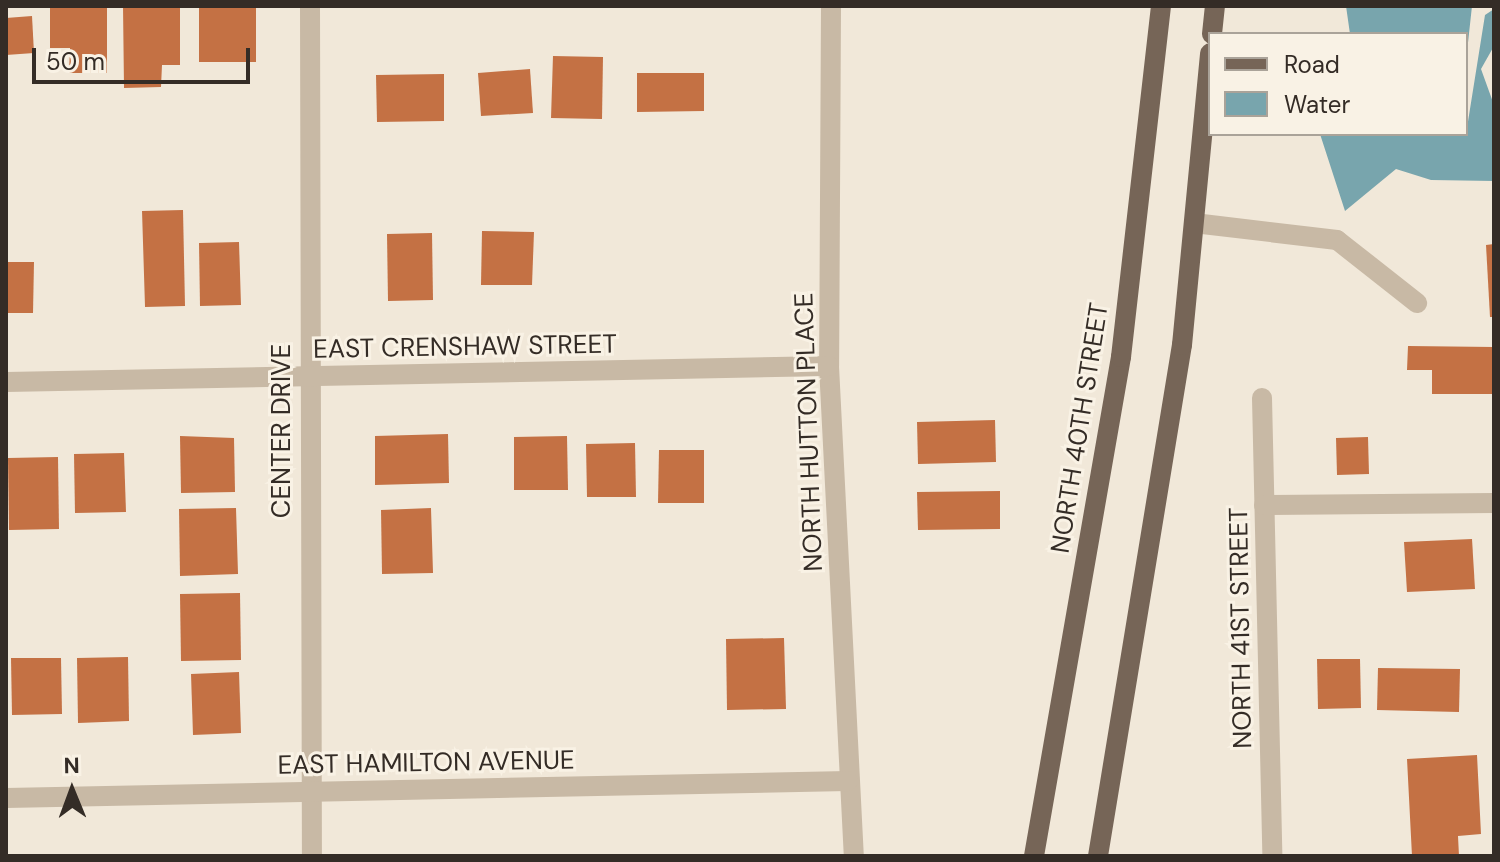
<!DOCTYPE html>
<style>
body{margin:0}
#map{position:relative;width:1500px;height:862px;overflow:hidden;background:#f1e8d9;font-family:"DM Sans",sans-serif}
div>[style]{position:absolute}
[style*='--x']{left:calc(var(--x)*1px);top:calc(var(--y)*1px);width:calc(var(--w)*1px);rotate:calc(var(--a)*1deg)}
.water>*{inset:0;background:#78a5ad}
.building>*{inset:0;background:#c47144}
.minor>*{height:20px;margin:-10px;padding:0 10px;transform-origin:10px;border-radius:10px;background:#c8b9a5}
.major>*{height:20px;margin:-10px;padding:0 10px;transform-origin:10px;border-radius:10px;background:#766557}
span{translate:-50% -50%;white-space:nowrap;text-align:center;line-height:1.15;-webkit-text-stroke:6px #f9f2e5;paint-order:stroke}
.street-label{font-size:26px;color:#342c26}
.frame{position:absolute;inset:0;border:8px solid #342c26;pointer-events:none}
.legend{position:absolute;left:1208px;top:32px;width:260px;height:104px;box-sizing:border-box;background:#f9f2e5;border:2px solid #aaa399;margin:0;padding:10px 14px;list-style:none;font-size:24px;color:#342c26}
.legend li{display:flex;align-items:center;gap:16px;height:40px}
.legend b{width:40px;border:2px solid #aaa399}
.north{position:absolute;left:32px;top:750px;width:80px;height:80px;-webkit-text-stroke:6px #f9f2e5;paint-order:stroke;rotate:359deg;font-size:22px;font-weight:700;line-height:32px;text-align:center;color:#342c26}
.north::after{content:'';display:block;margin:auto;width:28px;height:36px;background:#342c26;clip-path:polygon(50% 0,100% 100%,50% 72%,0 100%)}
.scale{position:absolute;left:32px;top:48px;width:218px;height:36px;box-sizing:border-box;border:4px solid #342c26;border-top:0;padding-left:10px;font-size:24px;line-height:28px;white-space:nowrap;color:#342c26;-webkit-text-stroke:6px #f9f2e5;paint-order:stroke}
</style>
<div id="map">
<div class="water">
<div style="clip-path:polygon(1346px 6px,1472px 6px,1466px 61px,1466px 34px,1350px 34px)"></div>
<div style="clip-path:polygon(1494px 9px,1494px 46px,1481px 69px,1494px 105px,1494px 181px,1431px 180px,1396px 169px,1345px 211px,1320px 134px,1466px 134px,1485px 15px)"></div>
</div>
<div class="building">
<div style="clip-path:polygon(50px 6px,107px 6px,107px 73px,69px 73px,70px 48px,50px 48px)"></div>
<div style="clip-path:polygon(123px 6px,180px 6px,180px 65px,162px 65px,161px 87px,124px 88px)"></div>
<div style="clip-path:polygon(199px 6px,256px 6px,256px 62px,199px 62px)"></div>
<div style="clip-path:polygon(32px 16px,34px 53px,6px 55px,6px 18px)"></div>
<div style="clip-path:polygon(553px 56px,603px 57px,602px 119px,551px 118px)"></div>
<div style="clip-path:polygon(530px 69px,533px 113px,481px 116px,478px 73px)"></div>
<div style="clip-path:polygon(637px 73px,704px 73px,704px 111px,637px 112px)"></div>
<div style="clip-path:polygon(444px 74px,444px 121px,377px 122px,376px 75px)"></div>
<div style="clip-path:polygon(183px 210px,185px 306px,145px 307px,142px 211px)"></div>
<div style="clip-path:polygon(482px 231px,534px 232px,532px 285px,481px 285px)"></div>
<div style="clip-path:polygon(432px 233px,433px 300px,388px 301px,387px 234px)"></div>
<div style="clip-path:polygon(239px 242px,241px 305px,200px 306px,199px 243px)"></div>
<div style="clip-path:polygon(1494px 244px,1494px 317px,1490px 317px,1486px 245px)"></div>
<div style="clip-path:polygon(6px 262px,34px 262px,33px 313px,6px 313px)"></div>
<div style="clip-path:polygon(1408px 346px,1494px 347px,1494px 394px,1432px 394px,1432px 370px,1407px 370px)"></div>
<div style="clip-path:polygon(995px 420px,996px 462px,918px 464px,917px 422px)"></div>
<div style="clip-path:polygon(448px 434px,449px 483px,375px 485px,375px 436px)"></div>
<div style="clip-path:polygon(180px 436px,234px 438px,235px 492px,181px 493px)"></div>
<div style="clip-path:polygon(567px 436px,568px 490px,514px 490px,514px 437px)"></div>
<div style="clip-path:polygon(1368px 437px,1369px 474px,1337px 475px,1336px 438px)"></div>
<div style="clip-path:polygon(635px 443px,636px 497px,587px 497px,586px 444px)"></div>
<div style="clip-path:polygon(659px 450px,704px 450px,704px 503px,658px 503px)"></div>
<div style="clip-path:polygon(124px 453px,126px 512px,75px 513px,74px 454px)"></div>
<div style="clip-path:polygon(58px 457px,59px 529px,9px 530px,8px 458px)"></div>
<div style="clip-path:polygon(1000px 491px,1000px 529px,918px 530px,917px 492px)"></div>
<div style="clip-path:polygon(236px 508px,238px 574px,180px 576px,179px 509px)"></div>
<div style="clip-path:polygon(431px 508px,433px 573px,382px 574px,381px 510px)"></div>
<div style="clip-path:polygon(1472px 539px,1475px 589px,1407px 592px,1404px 542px)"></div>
<div style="clip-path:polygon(240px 593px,241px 660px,181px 661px,180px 594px)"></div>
<div style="clip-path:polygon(784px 638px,786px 709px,727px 710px,726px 639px)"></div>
<div style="clip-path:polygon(128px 657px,129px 721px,78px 723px,77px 658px)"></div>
<div style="clip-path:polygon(11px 658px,61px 658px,62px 714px,12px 715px)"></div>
<div style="clip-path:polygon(1317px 659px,1360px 659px,1361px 708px,1318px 709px)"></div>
<div style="clip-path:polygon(1378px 668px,1460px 669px,1459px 712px,1377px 710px)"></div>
<div style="clip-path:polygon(239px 672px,241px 733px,193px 735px,191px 674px)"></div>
<div style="clip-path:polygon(1477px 755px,1481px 834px,1458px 836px,1459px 856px,1412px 856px,1407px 759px)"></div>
</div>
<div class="minor">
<div style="--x:310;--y:6;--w:850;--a:89.87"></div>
<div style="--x:831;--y:6;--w:360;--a:90.3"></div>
<div style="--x:829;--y:366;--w:491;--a:87.1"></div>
<div style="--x:1194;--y:223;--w:144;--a:6.8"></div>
<div style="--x:1337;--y:240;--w:102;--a:38.2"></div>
<div style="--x:6;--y:382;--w:823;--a:-1.11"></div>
<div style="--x:1262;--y:398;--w:458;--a:88.7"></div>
<div style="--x:1264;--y:505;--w:230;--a:-0.5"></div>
<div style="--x:6;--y:798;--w:842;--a:-1.16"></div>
</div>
<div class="major">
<div style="--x:1212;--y:34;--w:28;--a:-84"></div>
<div style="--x:1034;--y:856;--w:507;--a:-80.11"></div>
<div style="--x:1121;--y:357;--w:353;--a:-83.5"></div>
<div style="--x:1098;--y:856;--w:518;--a:-80.67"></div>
<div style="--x:1182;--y:345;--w:293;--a:-84.5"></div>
</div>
<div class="street-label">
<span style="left:465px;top:347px;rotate:-1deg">EAST CRENSHAW STREET</span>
<span style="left:1080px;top:428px;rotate:-81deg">NORTH 40TH STREET</span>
<span style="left:282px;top:431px;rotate:-90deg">CENTER DRIVE</span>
<span style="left:809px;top:432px;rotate:-92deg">NORTH HUTTON PLACE</span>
<span style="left:1241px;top:628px;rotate:-91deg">NORTH 41ST STREET</span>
<span style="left:426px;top:763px;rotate:-1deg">EAST HAMILTON AVENUE</span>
</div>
<div class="frame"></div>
<ul class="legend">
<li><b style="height:10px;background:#766557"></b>Road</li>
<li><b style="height:22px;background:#78a5ad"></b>Water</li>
</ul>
<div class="north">N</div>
<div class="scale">50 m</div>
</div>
